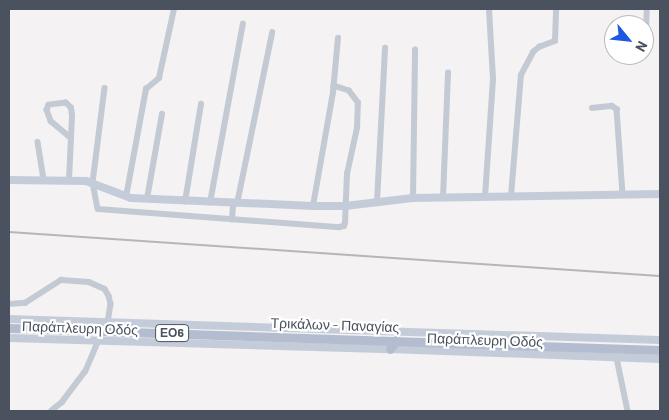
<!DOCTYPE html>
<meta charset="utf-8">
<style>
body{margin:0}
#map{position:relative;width:669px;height:420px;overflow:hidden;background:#f4f2f2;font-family:Barlow,sans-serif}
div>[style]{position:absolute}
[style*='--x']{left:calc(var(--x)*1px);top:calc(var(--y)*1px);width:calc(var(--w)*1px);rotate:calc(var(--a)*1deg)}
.street>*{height:5.5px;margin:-2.75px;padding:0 2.75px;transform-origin:2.75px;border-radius:2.75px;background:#c3cad3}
.secondary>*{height:8px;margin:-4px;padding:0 4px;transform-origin:4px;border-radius:4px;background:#c5ccd9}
.primary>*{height:9px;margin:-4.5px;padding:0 4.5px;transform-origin:4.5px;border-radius:4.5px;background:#b3bdcf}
.rail>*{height:2px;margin:-1px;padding:0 1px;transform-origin:1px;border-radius:1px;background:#b4b6bc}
span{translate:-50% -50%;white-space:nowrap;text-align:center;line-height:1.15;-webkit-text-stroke:4.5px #fff;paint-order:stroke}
.shield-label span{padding:1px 4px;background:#fff;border:1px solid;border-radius:4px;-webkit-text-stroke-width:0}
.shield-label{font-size:12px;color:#4a525f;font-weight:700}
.street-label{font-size:14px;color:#4a525f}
.frame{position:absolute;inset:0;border:10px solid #4a525f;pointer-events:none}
.north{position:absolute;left:604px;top:15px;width:50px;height:50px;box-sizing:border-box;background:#fff;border:1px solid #b7babf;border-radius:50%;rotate:118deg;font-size:14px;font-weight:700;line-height:20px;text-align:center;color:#4a525f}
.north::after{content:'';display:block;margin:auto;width:18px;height:22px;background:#1f58e1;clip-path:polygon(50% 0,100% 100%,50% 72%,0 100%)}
</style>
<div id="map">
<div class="street">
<div style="--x:646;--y:32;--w:23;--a:-88"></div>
<div style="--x:105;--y:88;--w:96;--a:97.2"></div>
<div style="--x:93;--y:183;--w:26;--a:79"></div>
<div style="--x:98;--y:209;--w:242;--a:4.3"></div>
<div style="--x:339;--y:227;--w:5;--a:-11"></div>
<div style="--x:344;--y:226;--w:3;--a:-72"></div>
<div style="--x:345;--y:223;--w:49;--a:-87.7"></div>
<div style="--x:347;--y:174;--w:47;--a:-77.7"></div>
<div style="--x:357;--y:128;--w:25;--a:-88"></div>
<div style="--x:358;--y:103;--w:15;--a:-127"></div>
<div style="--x:349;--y:91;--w:16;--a:-162"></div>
<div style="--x:592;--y:108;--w:20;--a:-6"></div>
<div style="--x:612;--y:106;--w:6;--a:31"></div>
<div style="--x:617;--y:109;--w:86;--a:86"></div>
<div style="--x:38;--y:142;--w:37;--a:81"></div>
<div style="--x:69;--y:180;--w:64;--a:-87.3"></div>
<div style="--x:72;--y:116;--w:8;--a:-97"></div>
<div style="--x:71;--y:108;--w:7;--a:-135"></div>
<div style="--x:66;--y:103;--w:17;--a:173"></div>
<div style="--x:49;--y:105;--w:5;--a:112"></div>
<div style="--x:47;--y:110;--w:12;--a:70"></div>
<div style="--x:51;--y:121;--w:25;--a:40"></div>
<div style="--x:511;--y:196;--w:121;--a:-85.3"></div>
<div style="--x:521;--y:75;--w:26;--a:-62"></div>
<div style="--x:533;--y:52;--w:8;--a:-40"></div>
<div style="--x:539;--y:47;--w:17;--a:-21"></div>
<div style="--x:555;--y:41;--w:32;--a:-88"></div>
<div style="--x:126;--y:197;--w:110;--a:-79.5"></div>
<div style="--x:146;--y:89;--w:17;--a:-40"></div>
<div style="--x:159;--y:78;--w:71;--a:-77.7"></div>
<div style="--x:485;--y:197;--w:118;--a:-86.1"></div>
<div style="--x:493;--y:79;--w:70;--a:-93.3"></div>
<div style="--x:413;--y:198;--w:148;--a:-89.2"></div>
<div style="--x:443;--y:198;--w:125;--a:-87.7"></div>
<div style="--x:147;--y:199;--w:86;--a:-80"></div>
<div style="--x:185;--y:202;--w:99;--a:-80.7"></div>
<div style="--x:377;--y:202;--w:154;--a:-87"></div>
<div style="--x:210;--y:203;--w:182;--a:-79.6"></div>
<div style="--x:237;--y:204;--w:175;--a:-78.4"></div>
<div style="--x:313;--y:206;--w:116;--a:-80"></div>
<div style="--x:333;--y:92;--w:54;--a:-84.7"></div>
<div style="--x:232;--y:220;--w:16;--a:-86"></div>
<div style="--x:9;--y:304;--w:16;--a:-4"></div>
<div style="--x:25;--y:303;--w:43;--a:-32.6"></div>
<div style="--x:61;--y:280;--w:28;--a:4"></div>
<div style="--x:89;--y:282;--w:17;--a:24"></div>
<div style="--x:105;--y:289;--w:8;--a:60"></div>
<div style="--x:109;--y:296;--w:8;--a:76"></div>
<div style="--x:111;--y:304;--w:19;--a:99"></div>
<div style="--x:617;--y:358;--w:54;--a:78.3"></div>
<div style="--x:51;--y:411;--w:14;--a:-39"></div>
<div style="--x:62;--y:402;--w:38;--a:-53"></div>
<div style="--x:85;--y:372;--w:34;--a:-67"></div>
</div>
<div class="secondary">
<div style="--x:9;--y:180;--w:77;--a:0.7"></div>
<div style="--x:86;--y:181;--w:48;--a:20.7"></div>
<div style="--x:131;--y:198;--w:182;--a:2.5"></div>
<div style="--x:313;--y:206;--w:32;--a:0"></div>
<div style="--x:345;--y:206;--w:68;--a:-6.7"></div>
<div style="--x:413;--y:198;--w:247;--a:-0.9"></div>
<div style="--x:9;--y:319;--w:651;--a:1.85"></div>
<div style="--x:9;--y:338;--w:381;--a:1.7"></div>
<div style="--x:390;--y:349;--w:270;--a:2.1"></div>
</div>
<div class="primary">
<div style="--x:9;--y:328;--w:651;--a:1.94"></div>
<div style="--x:390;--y:349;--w:11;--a:-56"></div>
</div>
<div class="rail">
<div style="--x:9;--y:232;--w:652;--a:3.87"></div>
</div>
<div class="shield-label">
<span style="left:172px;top:333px">ΕΟ6</span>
</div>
<div class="street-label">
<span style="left:335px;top:325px;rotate:2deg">Τρικάλων - Παναγίας</span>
<span style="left:80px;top:328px;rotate:2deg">Παράπλευρη Οδός</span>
<span style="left:485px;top:340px;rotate:2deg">Παράπλευρη Οδός</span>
</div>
<div class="frame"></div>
<div class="north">N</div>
</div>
